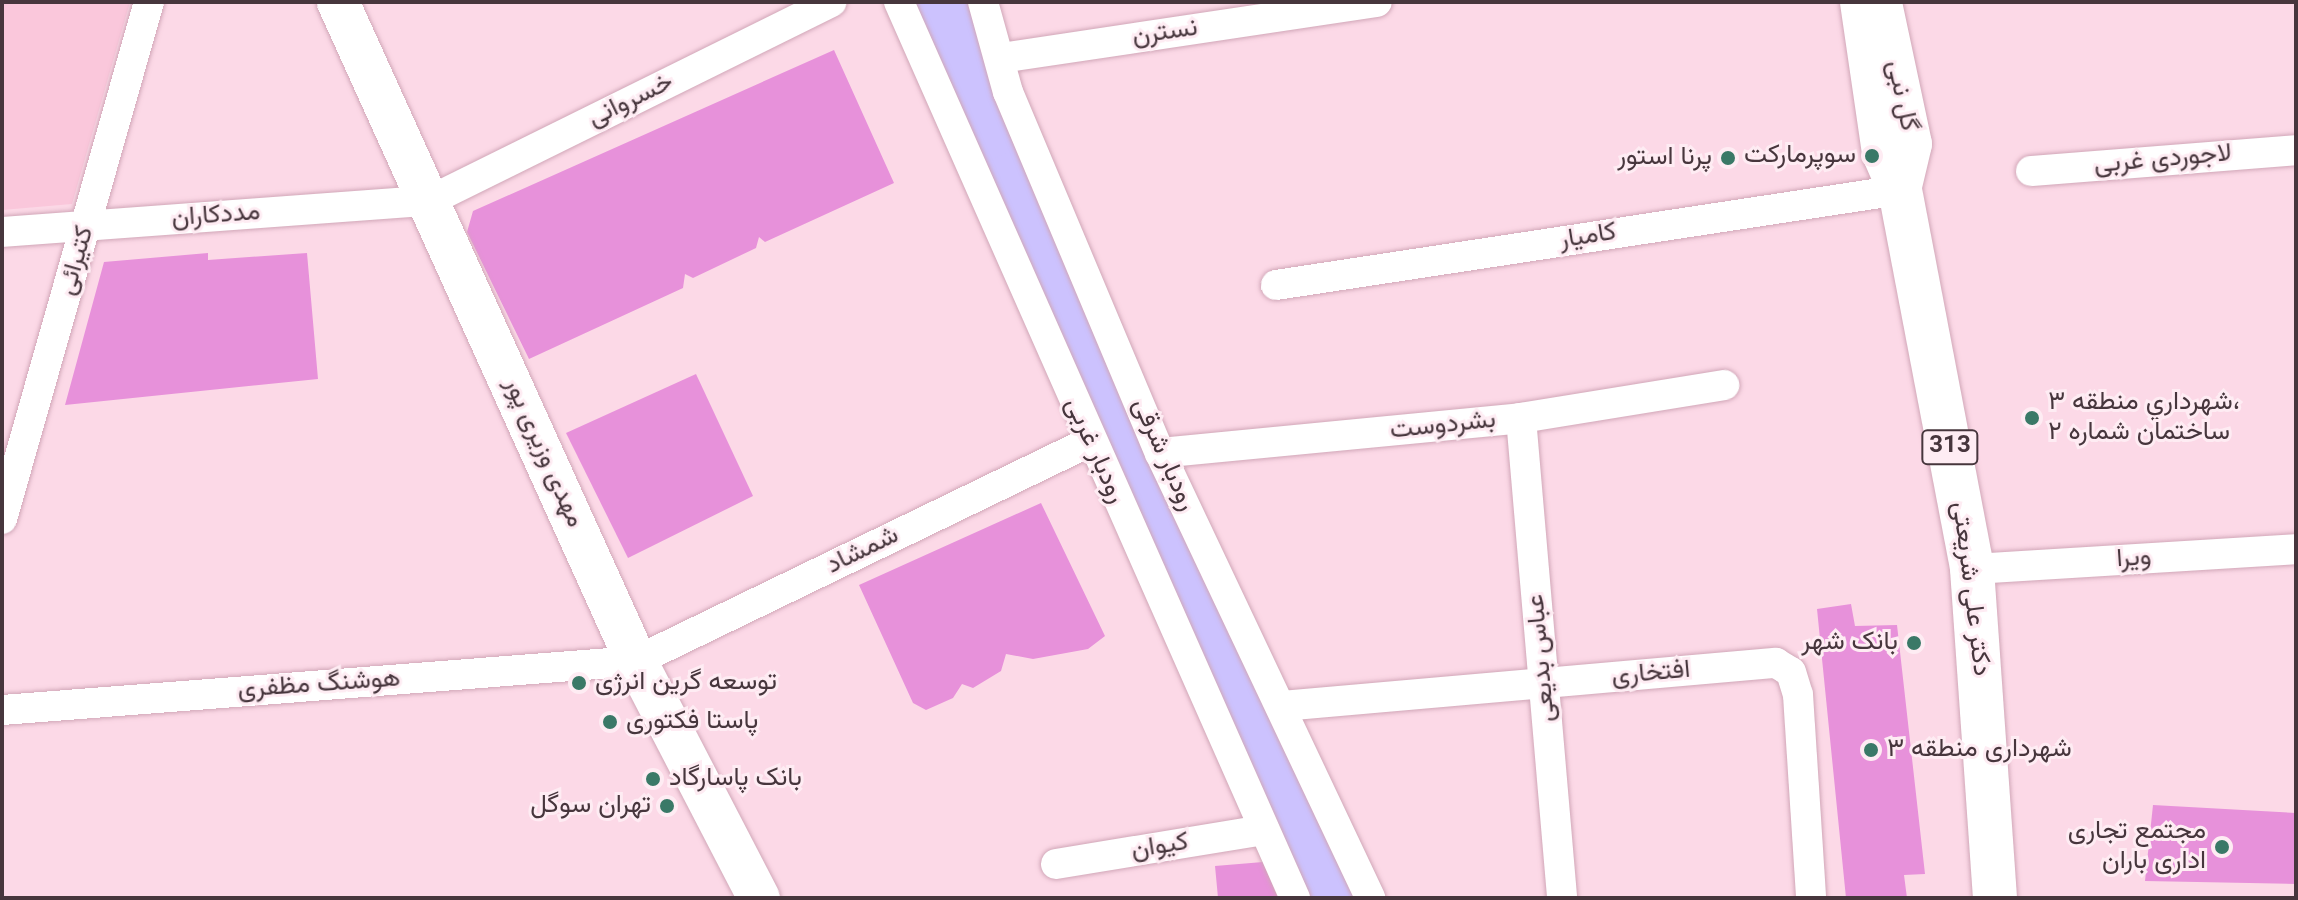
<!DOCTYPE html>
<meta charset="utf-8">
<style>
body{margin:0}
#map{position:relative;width:2298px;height:900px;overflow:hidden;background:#fcd9e7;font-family:Georgia,Vazirmatn,serif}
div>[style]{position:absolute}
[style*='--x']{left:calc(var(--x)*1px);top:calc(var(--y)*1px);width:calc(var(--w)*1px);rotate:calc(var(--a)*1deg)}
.built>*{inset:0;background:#fac7db}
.river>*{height:60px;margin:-30px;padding:0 30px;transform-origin:30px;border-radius:30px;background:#ccc2fe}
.building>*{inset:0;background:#e791da}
.roads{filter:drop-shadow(0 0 2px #d1a7b8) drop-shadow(0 0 2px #d1a7b8)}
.street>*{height:30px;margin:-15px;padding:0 15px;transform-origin:15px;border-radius:15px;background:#fff}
.secondary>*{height:42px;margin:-21px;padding:0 21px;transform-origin:21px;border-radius:21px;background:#fff}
.primary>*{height:44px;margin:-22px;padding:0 22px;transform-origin:22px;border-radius:22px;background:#fff}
.dots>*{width:22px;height:22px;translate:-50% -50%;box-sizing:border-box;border:4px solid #feecf3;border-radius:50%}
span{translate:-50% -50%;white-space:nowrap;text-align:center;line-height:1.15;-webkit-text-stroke:6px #feecf3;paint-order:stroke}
.shield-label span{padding:2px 6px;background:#feecf3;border:2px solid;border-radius:6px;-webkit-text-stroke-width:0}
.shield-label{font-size:24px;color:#47363d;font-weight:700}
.street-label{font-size:26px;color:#47363d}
.poi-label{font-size:26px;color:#47363d}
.right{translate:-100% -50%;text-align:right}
.left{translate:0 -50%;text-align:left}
.frame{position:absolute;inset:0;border:4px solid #47363d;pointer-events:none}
</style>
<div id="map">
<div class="built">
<div style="clip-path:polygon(2px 2px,130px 2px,72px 204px,2px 210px)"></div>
</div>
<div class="river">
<div style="--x:945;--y:2;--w:193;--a:69.7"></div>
<div style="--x:1012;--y:183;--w:434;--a:65.4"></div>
<div style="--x:1193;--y:578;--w:347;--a:67.3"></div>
</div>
<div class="building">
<div style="clip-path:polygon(834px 50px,894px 183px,765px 242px,759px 237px,756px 248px,693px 278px,685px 274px,683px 288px,529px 359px,467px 232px,473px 211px)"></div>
<div style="clip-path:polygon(208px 253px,208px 260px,307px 253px,318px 379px,65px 405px,104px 262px)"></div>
<div style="clip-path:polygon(696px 374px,753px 496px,628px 558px,566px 433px)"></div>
<div style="clip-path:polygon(1041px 503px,1105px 636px,1088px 649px,1033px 659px,1006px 654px,1001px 671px,973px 688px,962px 684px,953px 698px,926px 710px,913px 703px,859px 585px)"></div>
<div style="clip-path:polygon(1851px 604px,1855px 626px,1897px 625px,1925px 874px,1904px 875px,1907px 898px,1846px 898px,1817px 609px)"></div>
<div style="clip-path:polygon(2153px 805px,2296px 813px,2296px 884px,2145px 881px)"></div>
<div style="clip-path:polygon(1263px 862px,1278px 898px,1218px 898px,1215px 866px)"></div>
</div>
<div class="roads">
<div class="street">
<div style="--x:899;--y:2;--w:980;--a:66.16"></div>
<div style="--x:983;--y:2;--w:93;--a:74.5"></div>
<div style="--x:1008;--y:92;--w:392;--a:67.2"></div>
<div style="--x:1160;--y:453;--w:492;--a:64.7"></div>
<div style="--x:1001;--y:58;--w:380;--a:-8.5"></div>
<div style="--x:2031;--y:171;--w:266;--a:-4.5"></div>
<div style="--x:2;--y:232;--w:428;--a:-4.2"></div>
<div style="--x:429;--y:201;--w:449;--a:-26.3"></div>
<div style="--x:1276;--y:285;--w:631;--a:-8.66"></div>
<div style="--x:1521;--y:418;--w:482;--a:85.1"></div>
<div style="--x:1160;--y:453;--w:363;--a:-5.5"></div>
<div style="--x:1521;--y:418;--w:206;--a:-9.2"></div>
<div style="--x:2;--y:519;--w:537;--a:-74.13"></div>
<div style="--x:1972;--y:569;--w:325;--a:-3.5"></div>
<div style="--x:1282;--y:706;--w:496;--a:-5"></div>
<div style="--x:1776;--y:663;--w:17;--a:31"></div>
<div style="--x:1791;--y:672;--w:24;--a:73"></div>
<div style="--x:1798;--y:695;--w:203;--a:86.3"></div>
<div style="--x:2;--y:710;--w:636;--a:-4.42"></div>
<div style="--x:636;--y:661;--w:503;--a:-25.8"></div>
<div style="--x:1056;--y:864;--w:211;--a:-9.3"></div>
</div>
<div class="secondary">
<div style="--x:338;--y:2;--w:723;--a:65.67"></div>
<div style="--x:636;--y:661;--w:267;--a:62.6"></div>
<div style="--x:1881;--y:3;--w:144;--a:78"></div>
<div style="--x:1911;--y:144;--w:47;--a:103.4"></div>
</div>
<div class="primary">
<div style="--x:1862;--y:2;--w:153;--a:81.7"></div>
<div style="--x:1884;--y:153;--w:40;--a:66.6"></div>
<div style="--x:1900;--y:190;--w:386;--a:79.2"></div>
<div style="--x:1972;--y:569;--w:330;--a:86"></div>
</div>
</div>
<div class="dots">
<div style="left:1872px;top:156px;background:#3a7967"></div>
<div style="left:1728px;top:158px;background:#3a7967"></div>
<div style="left:2032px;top:418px;background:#3a7967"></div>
<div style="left:1914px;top:643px;background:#3a7967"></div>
<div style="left:579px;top:683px;background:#3a7967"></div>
<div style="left:610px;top:722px;background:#3a7967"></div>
<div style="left:1871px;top:750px;background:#3a7967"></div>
<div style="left:653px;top:779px;background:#3a7967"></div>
<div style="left:667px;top:806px;background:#3a7967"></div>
<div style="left:2222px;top:847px;background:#3a7967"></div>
</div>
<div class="shield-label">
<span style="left:1950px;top:447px">313</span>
</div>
<div class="street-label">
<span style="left:1165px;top:33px;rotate:-8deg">نسترن</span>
<span style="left:1901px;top:96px;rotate:78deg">گل نبی</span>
<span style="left:631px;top:101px;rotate:-26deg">خسروانی</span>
<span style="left:2163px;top:160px;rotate:-5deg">لاجوردی غربی</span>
<span style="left:216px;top:216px;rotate:-4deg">مددکاران</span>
<span style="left:1588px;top:237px;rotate:-9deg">کامیار</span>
<span style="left:77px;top:261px;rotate:-74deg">کتیرائی</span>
<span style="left:1443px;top:426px;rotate:-6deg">بشردوست</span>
<span style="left:1094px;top:451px;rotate:66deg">رودبار غربی</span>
<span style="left:543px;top:453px;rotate:66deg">مهدی وزیری پور</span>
<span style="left:1163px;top:455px;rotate:66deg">رودبار شرقی</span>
<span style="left:863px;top:551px;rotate:-26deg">شمشاد</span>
<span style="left:2134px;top:559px;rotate:-4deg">ویرا</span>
<span style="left:1970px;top:589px;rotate:83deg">دکتر علی شریعتی</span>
<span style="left:1542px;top:658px;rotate:-95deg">عباس بدیعی</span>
<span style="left:1651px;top:674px;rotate:-5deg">افتخاری</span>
<span style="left:319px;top:685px;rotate:-4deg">هوشنگ مظفری</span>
<span style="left:1160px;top:847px;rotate:-9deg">کیوان</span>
</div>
<div class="poi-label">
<span class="right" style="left:1856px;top:156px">سوپرمارکت</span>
<span class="right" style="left:1712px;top:158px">پرنا استور</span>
<span class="left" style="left:2048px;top:418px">شهرداري منطقه ٣،<br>ساختمان شماره ٢</span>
<span class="right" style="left:1898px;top:643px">بانک شهر</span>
<span class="left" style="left:595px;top:683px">توسعه گرین انرژی</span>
<span class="left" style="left:626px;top:722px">پاستا فکتورى</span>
<span class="left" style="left:1887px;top:750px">شهرداری منطقه ۳</span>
<span class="left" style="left:669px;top:779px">بانک پاسارگاد</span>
<span class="right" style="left:651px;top:806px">تهران سوگل</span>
<span class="right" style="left:2206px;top:847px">مجتمع تجاری<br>اداری باران</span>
</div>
<div class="frame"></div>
</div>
